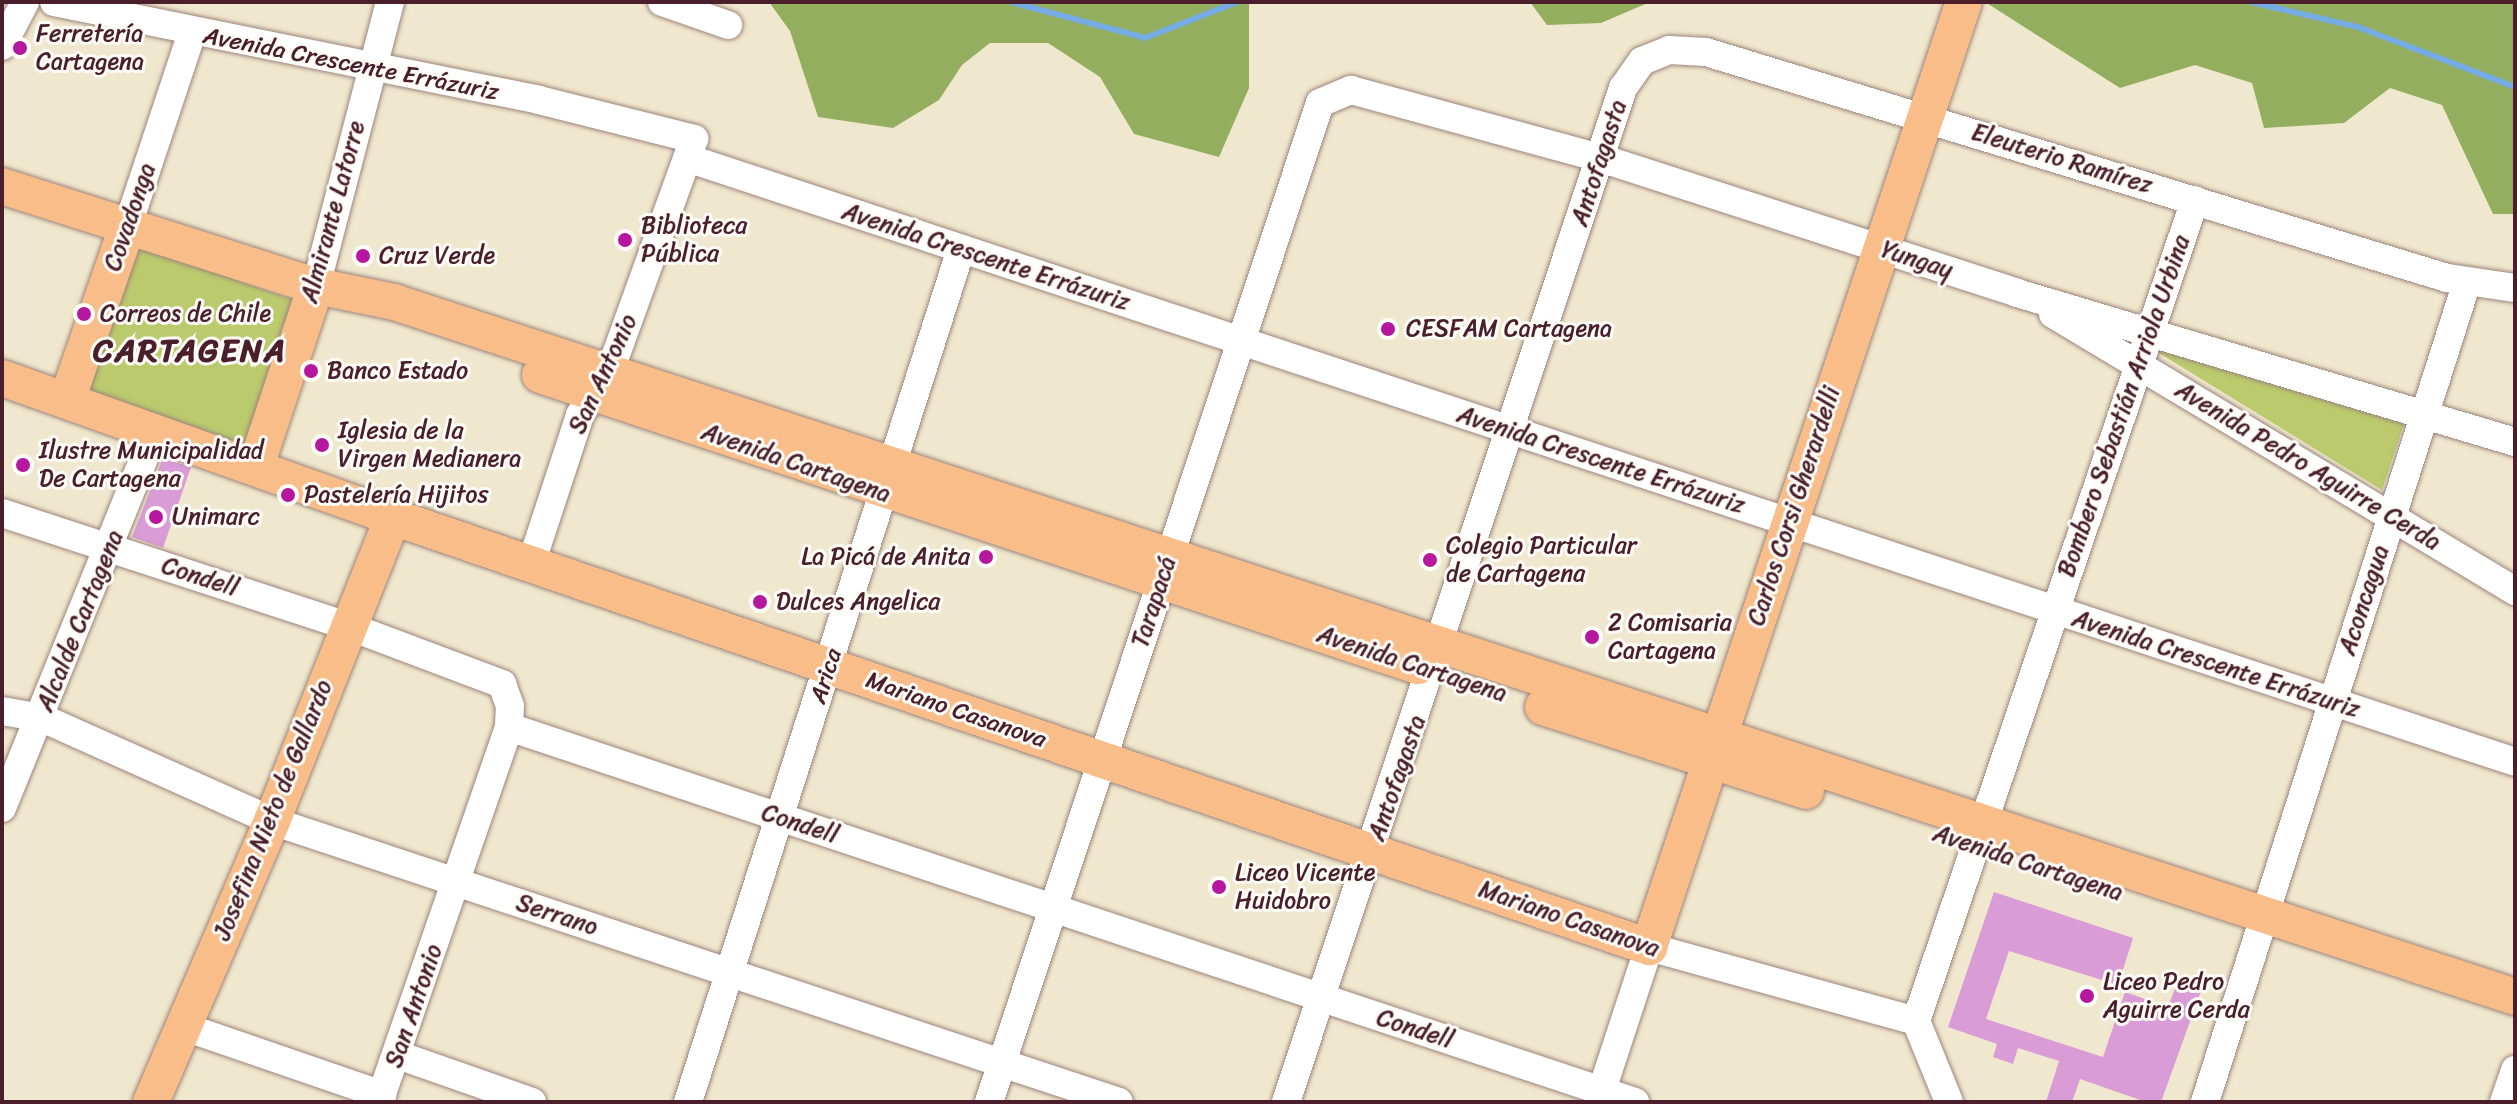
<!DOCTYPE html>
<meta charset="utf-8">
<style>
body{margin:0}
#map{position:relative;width:2517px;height:1104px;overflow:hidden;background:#f0e8ce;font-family:Sriracha,sans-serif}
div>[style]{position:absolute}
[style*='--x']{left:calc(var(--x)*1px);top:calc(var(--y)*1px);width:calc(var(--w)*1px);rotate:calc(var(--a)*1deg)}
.green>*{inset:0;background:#bbca6d}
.forest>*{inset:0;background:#94ae60}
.stream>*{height:6px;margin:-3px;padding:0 3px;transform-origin:3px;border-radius:3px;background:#75ace4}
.building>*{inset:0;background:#d99cd6}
.roads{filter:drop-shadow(0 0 2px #9d847c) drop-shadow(0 0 2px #9d847c)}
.minor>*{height:28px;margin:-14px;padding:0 14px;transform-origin:14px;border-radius:14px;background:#fff}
.major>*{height:36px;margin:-18px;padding:0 18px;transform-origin:18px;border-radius:18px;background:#f8bd89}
.dots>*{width:22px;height:22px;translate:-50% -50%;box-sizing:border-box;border:4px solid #fdfcf7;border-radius:50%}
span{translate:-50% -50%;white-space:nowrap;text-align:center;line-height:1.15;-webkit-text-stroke:6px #fdfcf7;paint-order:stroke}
.poi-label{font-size:24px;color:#4a1f2b}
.left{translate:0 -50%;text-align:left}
.right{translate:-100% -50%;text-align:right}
.street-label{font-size:24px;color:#4a1f2b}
.district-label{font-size:32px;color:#4a1f2b;font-weight:700;letter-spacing:2px}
.frame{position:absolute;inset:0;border:4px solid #4a1f2b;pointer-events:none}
</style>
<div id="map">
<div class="green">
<div style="clip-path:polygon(134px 245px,297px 301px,249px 457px,81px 396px)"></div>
<div style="clip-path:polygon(2163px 343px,2406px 418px,2382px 490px,2159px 353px)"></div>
</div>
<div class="forest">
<div style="clip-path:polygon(769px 2px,1249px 2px,1249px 88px,1219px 157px,1134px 134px,1100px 77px,1048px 43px,990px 43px,962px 65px,939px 100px,893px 128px,818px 117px,790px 31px)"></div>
<div style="clip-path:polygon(1530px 2px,1650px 2px,1601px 23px,1547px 25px)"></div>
<div style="clip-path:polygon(1985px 2px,2515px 2px,2515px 214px,2493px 214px,2442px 105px,2390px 88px,2344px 123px,2264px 128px,2252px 83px,2195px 65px,2120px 88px)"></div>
</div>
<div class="stream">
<div style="--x:1011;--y:2;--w:139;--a:15"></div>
<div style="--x:1145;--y:38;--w:99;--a:-21.4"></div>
<div style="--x:2251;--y:2;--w:110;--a:13.2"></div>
<div style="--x:2358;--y:27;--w:168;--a:20.9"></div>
</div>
<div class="building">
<div style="clip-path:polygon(163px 458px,191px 467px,163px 548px,132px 537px)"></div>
<div style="clip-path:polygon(1994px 892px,2133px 938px,2118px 985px,2009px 951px,1986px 1019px,2103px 1057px,2125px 992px,2168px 1007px,2177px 983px,2201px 991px,2161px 1102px,2146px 1102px,2080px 1079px,2072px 1102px,2046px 1102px,2059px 1061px,2018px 1048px,2013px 1064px,1993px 1057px,1997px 1044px,1948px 1027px)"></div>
</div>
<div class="roads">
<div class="minor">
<div style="--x:54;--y:2;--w:495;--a:11.4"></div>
<div style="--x:539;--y:100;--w:160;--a:14.1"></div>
<div style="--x:694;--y:139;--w:235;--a:109.9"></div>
<div style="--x:614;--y:360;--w:65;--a:121.7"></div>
<div style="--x:580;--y:415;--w:157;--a:108.2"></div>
<div style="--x:662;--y:2;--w:70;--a:19.2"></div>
<div style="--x:2;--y:46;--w:50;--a:-62.4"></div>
<div style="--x:687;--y:158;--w:1925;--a:18.28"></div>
<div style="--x:128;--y:225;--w:202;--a:-71.6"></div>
<div style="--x:316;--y:286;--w:293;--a:-75.4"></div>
<div style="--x:2053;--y:314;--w:539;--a:30.95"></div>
<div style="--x:2;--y:513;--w:364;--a:18.1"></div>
<div style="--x:348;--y:626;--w:165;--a:20.6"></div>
<div style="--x:502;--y:684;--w:23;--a:70"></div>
<div style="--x:510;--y:706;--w:21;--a:93"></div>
<div style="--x:509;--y:727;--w:397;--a:109.1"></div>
<div style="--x:2;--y:711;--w:41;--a:9.9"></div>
<div style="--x:42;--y:718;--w:252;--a:24.1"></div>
<div style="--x:272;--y:821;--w:892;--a:18.35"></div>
<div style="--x:509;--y:727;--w:1187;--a:18.42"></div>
<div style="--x:2;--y:808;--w:406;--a:-67.9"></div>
<div style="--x:1916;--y:1021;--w:867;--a:-71.23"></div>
<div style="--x:1916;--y:1021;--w:87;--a:67.8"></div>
<div style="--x:182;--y:1026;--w:212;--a:19"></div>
<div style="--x:398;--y:1055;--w:142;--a:19.3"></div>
<div style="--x:688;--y:1102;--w:896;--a:-72.25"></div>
<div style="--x:989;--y:1102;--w:1052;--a:-71.67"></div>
<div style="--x:1320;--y:103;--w:34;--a:-23"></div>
<div style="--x:1351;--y:90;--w:258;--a:15.3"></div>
<div style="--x:1600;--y:158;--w:438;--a:17.9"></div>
<div style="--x:2017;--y:293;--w:520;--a:16.66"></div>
<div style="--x:1286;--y:1102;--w:1069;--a:-71.62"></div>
<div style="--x:1623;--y:88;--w:33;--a:-55"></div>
<div style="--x:1642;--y:61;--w:29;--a:-22"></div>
<div style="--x:1669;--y:50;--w:37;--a:3"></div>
<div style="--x:1706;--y:52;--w:775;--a:16.96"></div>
<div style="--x:2447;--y:278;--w:69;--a:8.4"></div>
<div style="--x:1598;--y:1102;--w:163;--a:-71.8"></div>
<div style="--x:1649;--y:947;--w:277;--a:15.5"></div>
<div style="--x:2205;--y:1102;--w:861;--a:-72.28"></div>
<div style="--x:2504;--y:1102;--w:34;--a:-71"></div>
</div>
<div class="major">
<div style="--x:2;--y:186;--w:330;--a:17.7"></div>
<div style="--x:316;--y:286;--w:80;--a:11.6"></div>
<div style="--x:394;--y:302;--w:2232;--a:18.14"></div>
<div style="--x:540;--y:375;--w:925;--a:18.34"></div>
<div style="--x:2;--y:378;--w:415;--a:19.6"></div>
<div style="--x:393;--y:517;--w:1328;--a:18.9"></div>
<div style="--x:1649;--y:947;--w:996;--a:-71.57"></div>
<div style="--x:67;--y:400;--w:185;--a:-70.8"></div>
<div style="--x:256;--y:466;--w:190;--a:-71.6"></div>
<div style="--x:1543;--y:707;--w:276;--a:17.7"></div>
<div style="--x:151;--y:1102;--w:306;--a:-66.7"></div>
<div style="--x:272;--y:821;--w:327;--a:-68.3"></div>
</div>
</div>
<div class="dots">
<div style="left:20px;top:48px;background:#b5179e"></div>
<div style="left:625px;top:240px;background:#b5179e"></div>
<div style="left:363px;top:256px;background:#b5179e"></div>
<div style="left:84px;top:314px;background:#b5179e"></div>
<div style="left:1388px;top:329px;background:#b5179e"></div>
<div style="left:311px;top:371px;background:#b5179e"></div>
<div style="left:322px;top:445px;background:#b5179e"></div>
<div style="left:23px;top:465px;background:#b5179e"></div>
<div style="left:288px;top:495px;background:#b5179e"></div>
<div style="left:156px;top:517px;background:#b5179e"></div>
<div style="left:986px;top:557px;background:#b5179e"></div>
<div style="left:1430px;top:560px;background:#b5179e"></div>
<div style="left:760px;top:602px;background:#b5179e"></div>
<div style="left:1592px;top:637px;background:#b5179e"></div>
<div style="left:1219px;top:887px;background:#b5179e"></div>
<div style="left:2087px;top:996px;background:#b5179e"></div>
</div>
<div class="poi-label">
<span class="left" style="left:36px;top:48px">Ferretería<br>Cartagena</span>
<span class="left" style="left:641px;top:240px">Biblioteca<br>Pública</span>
<span class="left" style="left:379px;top:256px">Cruz Verde</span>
<span class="left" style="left:100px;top:314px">Correos de Chile</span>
<span class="left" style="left:1406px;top:329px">CESFAM Cartagena</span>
<span class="left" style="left:327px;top:371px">Banco Estado</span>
<span class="left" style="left:338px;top:445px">Iglesia de la<br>Virgen Medianera</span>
<span class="left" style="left:39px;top:465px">Ilustre Municipalidad<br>De Cartagena</span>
<span class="left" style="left:304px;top:495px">Pastelería Hijitos</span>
<span class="left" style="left:172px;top:517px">Unimarc</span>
<span class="left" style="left:1446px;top:560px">Colegio Particular<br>de Cartagena</span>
<span class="right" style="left:970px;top:557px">La Picá de Anita</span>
<span class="left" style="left:776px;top:602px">Dulces Angelica</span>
<span class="left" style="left:1608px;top:637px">2 Comisaria<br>Cartagena</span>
<span class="left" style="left:1235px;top:887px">Liceo Vicente<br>Huidobro</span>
<span class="left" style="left:2103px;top:996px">Liceo Pedro<br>Aguirre Cerda</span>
</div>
<div class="street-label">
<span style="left:351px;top:64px;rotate:11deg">Avenida Crescente Errázuriz</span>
<span style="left:2062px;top:159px;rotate:17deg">Eleuterio Ramírez</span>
<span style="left:1599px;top:163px;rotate:-72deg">Antofagasta</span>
<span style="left:333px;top:212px;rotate:-75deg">Almirante Latorre</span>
<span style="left:130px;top:217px;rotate:-71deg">Covadonga</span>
<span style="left:986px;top:257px;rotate:18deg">Avenida Crescente Errázuriz</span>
<span style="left:1917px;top:260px;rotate:18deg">Yungay</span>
<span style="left:603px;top:374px;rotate:-65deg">San Antonio</span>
<span style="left:2124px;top:406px;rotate:-71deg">Bombero Sebastián Arriola Urbina</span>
<span style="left:1601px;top:460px;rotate:18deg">Avenida Crescente Errázuriz</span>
<span style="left:796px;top:463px;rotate:19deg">Avenida Cartagena</span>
<span style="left:2308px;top:466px;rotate:31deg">Avenida Pedro Aguirre Cerda</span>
<span style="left:1794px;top:506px;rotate:-72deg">Carlos Corsi Gherardelli</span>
<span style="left:200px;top:577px;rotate:18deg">Condell</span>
<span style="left:2364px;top:600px;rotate:-72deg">Aconcagua</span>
<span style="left:1154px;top:602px;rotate:-72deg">Tarapacá</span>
<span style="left:80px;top:621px;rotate:-68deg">Alcalde Cartagena</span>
<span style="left:1412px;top:664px;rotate:18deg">Avenida Cartagena</span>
<span style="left:2216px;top:664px;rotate:18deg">Avenida Crescente Errázuriz</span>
<span style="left:826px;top:676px;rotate:-72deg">Arica</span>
<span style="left:956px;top:710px;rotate:19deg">Mariano Casanova</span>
<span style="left:1397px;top:778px;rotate:-71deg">Antofagasta</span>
<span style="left:273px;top:810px;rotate:-68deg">Josefina Nieto de Gallardo</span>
<span style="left:800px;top:824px;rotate:18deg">Condell</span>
<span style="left:2028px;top:863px;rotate:18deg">Avenida Cartagena</span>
<span style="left:557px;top:915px;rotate:18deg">Serrano</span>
<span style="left:1569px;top:919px;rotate:19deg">Mariano Casanova</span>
<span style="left:414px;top:1006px;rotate:-71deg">San Antonio</span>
<span style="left:1415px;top:1029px;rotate:18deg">Condell</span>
</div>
<div class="district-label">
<span style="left:190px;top:351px">CARTAGENA</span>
</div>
<div class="frame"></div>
</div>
